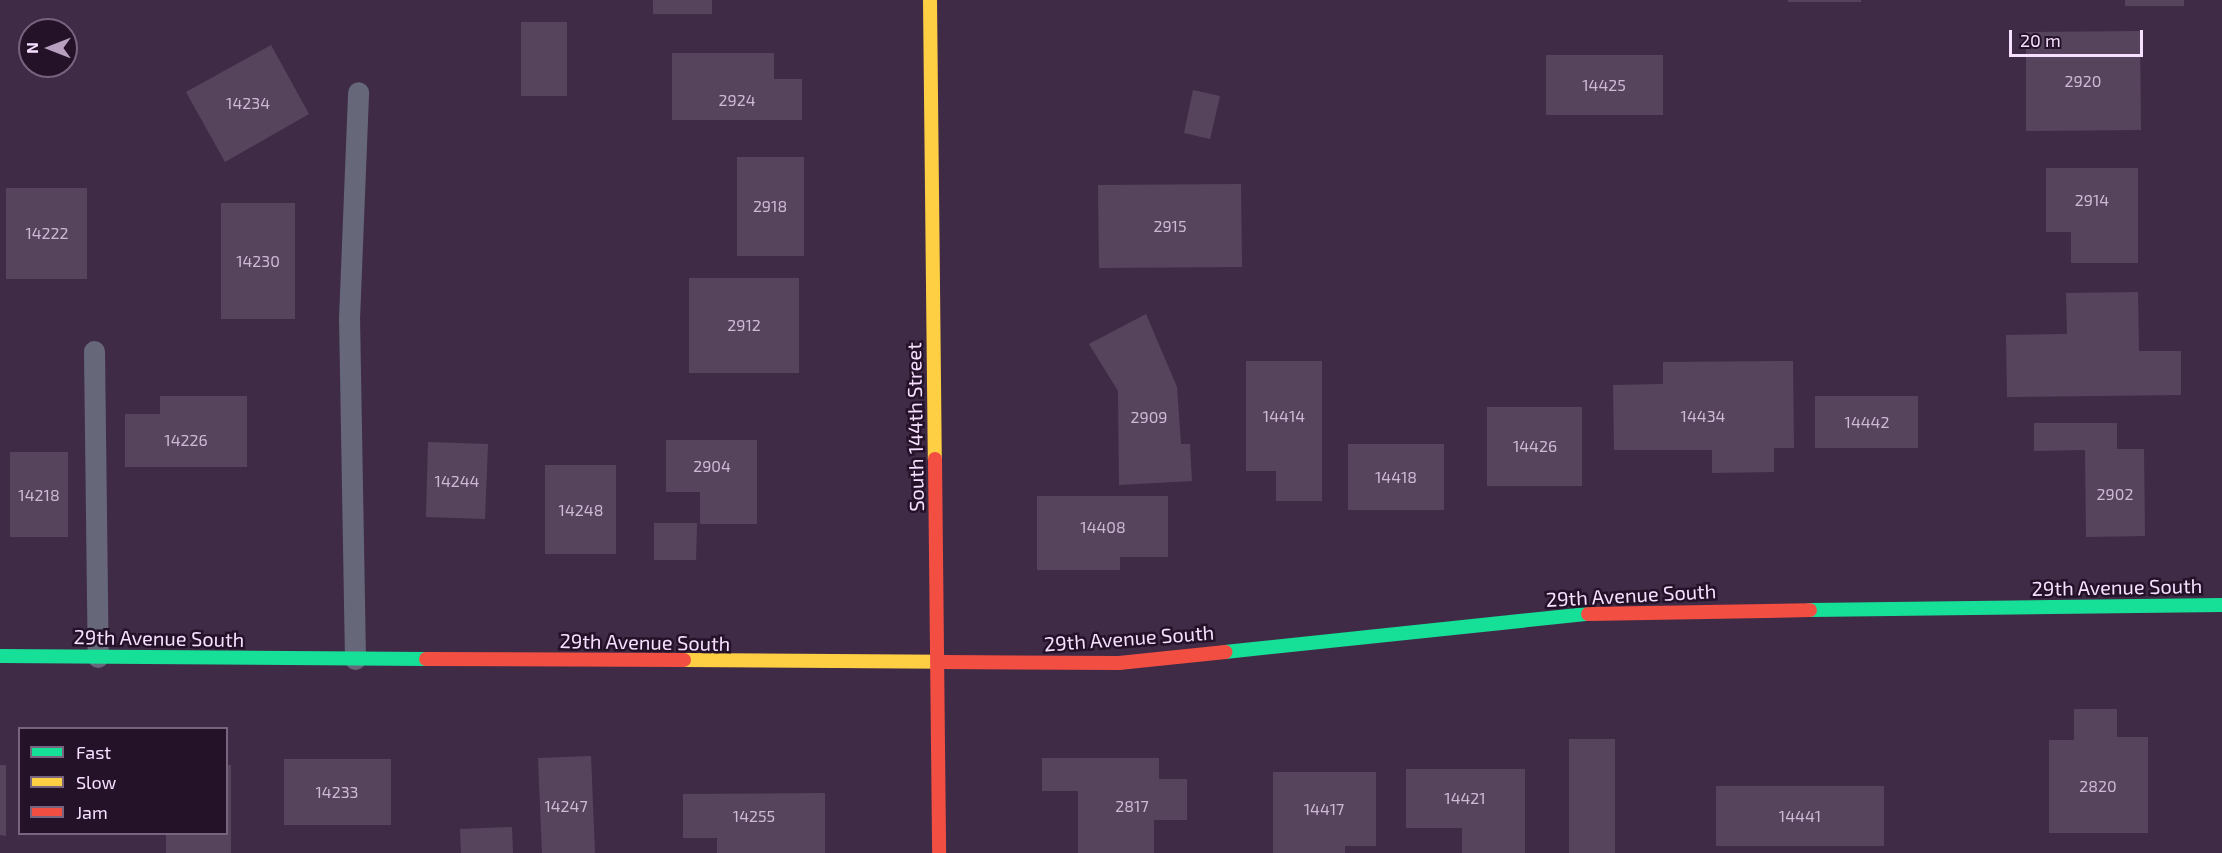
<!DOCTYPE html>
<style>
body{margin:0}
#map{position:relative;width:2222px;height:853px;overflow:hidden;background:#402b47;font-family:"Exo 2",sans-serif}
div>[style]{position:absolute}
[style*='--x']{left:calc(var(--x)*1px);top:calc(var(--y)*1px);width:calc(var(--w)*1px);rotate:calc(var(--a)*1deg)}
.building>*{inset:0;background:#56445c}
.lane>*{height:21px;margin:-10.5px;padding:0 10.5px;transform-origin:10.5px;border-radius:10.5px;background:#66687a}
.fast>*{height:14px;margin:-7px;padding:0 7px;transform-origin:7px;border-radius:7px;background:#16e098}
.slow>*{height:14px;margin:-7px;padding:0 7px;transform-origin:7px;border-radius:7px;background:#ffcf43}
.jam>*{height:14px;margin:-7px;padding:0 7px;transform-origin:7px;border-radius:7px;background:#f24e42}
span{translate:-50% -50%;white-space:nowrap;text-align:center;line-height:1.15;-webkit-text-stroke:5px #241229;paint-order:stroke}
.number-label{font-size:16px;color:#cfb8d6}
.number-label span{-webkit-text-stroke-width:0}
.street-label{font-size:20px;color:#f7dfff}
.legend{position:absolute;left:18px;top:727px;width:210px;height:108px;box-sizing:border-box;background:#241229;border:2px solid #78647f;margin:0;padding:8px 10px;list-style:none;font-size:18px;color:#f7dfff}
.legend li{display:flex;align-items:center;gap:12px;height:30px}
.legend b{width:30px;border:2px solid #78647f}
.north{position:absolute;left:18px;top:18px;width:60px;height:60px;box-sizing:border-box;background:#241229;border:2px solid #78647f;border-radius:50%;rotate:270deg;font-size:16px;font-weight:700;line-height:24px;text-align:center;color:#f7dfff}
.north::after{content:'';display:block;margin:auto;width:21px;height:27px;background:#b7a0bf;clip-path:polygon(50% 0,100% 100%,50% 72%,0 100%)}
.scale{position:absolute;left:2009px;top:30px;width:134px;height:27px;box-sizing:border-box;border:3px solid #f7dfff;border-top:0;padding-left:8px;font-size:18px;line-height:21px;white-space:nowrap;color:#f7dfff;-webkit-text-stroke:4px #241229;paint-order:stroke}
</style>
<div id="map">
<div class="building">
<div style="clip-path:polygon(653px 0,712px 0,712px 14px,653px 14px)"></div>
<div style="clip-path:polygon(1788px 0,1861px 0,1861px 2px,1788px 2px)"></div>
<div style="clip-path:polygon(2125px 0,2184px 0,2184px 6px,2125px 6px)"></div>
<div style="clip-path:polygon(521px 22px,567px 22px,567px 96px,521px 96px)"></div>
<div style="clip-path:polygon(2140px 31px,2141px 130px,2026px 131px,2026px 32px)"></div>
<div style="clip-path:polygon(271px 45px,309px 114px,225px 162px,186px 92px)"></div>
<div style="clip-path:polygon(672px 53px,774px 53px,774px 79px,802px 79px,802px 120px,672px 120px)"></div>
<div style="clip-path:polygon(1546px 55px,1663px 55px,1663px 115px,1546px 115px)"></div>
<div style="clip-path:polygon(1193px 90px,1220px 96px,1210px 139px,1184px 133px)"></div>
<div style="clip-path:polygon(737px 157px,804px 157px,804px 256px,737px 256px)"></div>
<div style="clip-path:polygon(2046px 168px,2138px 168px,2138px 263px,2071px 263px,2071px 232px,2046px 232px)"></div>
<div style="clip-path:polygon(1241px 184px,1242px 267px,1099px 268px,1098px 185px)"></div>
<div style="clip-path:polygon(6px 188px,87px 188px,87px 279px,6px 279px)"></div>
<div style="clip-path:polygon(221px 203px,295px 203px,295px 319px,221px 319px)"></div>
<div style="clip-path:polygon(689px 278px,799px 278px,799px 373px,689px 373px)"></div>
<div style="clip-path:polygon(2138px 292px,2139px 351px,2181px 351px,2181px 395px,2007px 397px,2006px 335px,2067px 334px,2066px 293px)"></div>
<div style="clip-path:polygon(1146px 314px,1177px 387px,1181px 444px,1190px 444px,1192px 481px,1119px 485px,1118px 391px,1089px 344px)"></div>
<div style="clip-path:polygon(1246px 361px,1322px 361px,1322px 501px,1276px 501px,1276px 471px,1246px 471px)"></div>
<div style="clip-path:polygon(1793px 361px,1794px 448px,1774px 448px,1774px 472px,1712px 473px,1712px 450px,1614px 450px,1613px 385px,1663px 384px,1663px 362px)"></div>
<div style="clip-path:polygon(160px 396px,247px 396px,247px 467px,125px 467px,125px 414px,160px 414px)"></div>
<div style="clip-path:polygon(1815px 396px,1918px 396px,1918px 448px,1815px 448px)"></div>
<div style="clip-path:polygon(1487px 407px,1582px 407px,1582px 486px,1487px 486px)"></div>
<div style="clip-path:polygon(2034px 423px,2117px 423px,2117px 449px,2144px 449px,2145px 536px,2086px 537px,2085px 450px,2034px 451px)"></div>
<div style="clip-path:polygon(666px 440px,757px 440px,757px 524px,700px 524px,700px 492px,666px 492px)"></div>
<div style="clip-path:polygon(428px 442px,488px 444px,485px 519px,426px 517px)"></div>
<div style="clip-path:polygon(1348px 444px,1444px 444px,1444px 510px,1348px 510px)"></div>
<div style="clip-path:polygon(10px 452px,68px 452px,68px 537px,10px 537px)"></div>
<div style="clip-path:polygon(545px 465px,616px 465px,616px 554px,545px 554px)"></div>
<div style="clip-path:polygon(1037px 496px,1168px 496px,1168px 557px,1120px 557px,1120px 570px,1037px 570px)"></div>
<div style="clip-path:polygon(654px 523px,697px 523px,696px 560px,654px 560px)"></div>
<div style="clip-path:polygon(2074px 709px,2117px 709px,2117px 737px,2148px 737px,2148px 833px,2049px 833px,2049px 740px,2074px 740px)"></div>
<div style="clip-path:polygon(1569px 739px,1615px 739px,1615px 853px,1569px 853px)"></div>
<div style="clip-path:polygon(591px 756px,595px 853px,542px 853px,538px 758px)"></div>
<div style="clip-path:polygon(1042px 758px,1159px 758px,1159px 779px,1187px 779px,1187px 820px,1154px 820px,1154px 853px,1078px 853px,1078px 791px,1042px 791px)"></div>
<div style="clip-path:polygon(284px 759px,391px 759px,391px 825px,284px 825px)"></div>
<div style="clip-path:polygon(0 765px,6px 765px,6px 836px,0 835px)"></div>
<div style="clip-path:polygon(226px 765px,231px 765px,231px 853px,166px 853px,166px 834px,226px 834px)"></div>
<div style="clip-path:polygon(1406px 769px,1525px 769px,1525px 853px,1462px 853px,1462px 828px,1406px 828px)"></div>
<div style="clip-path:polygon(1273px 772px,1376px 772px,1376px 846px,1345px 846px,1345px 853px,1273px 853px)"></div>
<div style="clip-path:polygon(1716px 786px,1884px 786px,1884px 846px,1716px 846px)"></div>
<div style="clip-path:polygon(825px 793px,825px 853px,717px 853px,717px 838px,683px 838px,683px 794px)"></div>
<div style="clip-path:polygon(512px 827px,513px 853px,461px 853px,460px 829px)"></div>
</div>
<div class="lane">
<div style="--x:94;--y:351;--w:306;--a:89.3"></div>
<div style="--x:355;--y:659;--w:340;--a:-91"></div>
<div style="--x:349;--y:319;--w:227;--a:-87.7"></div>
</div>
<div class="fast">
<div style="--x:1810;--y:610;--w:412;--a:-0.7"></div>
<div style="--x:1225;--y:652;--w:365;--a:-6"></div>
<div style="--x:0;--y:656;--w:426;--a:0.4"></div>
</div>
<div class="slow">
<div style="--x:930;--y:0;--w:459;--a:89.4"></div>
<div style="--x:684;--y:660;--w:258;--a:0.4"></div>
</div>
<div class="jam">
<div style="--x:935;--y:459;--w:394;--a:89.4"></div>
<div style="--x:1588;--y:614;--w:222;--a:-1"></div>
<div style="--x:426;--y:659;--w:258;--a:0.2"></div>
<div style="--x:942;--y:662;--w:177;--a:0.3"></div>
<div style="--x:1119;--y:663;--w:107;--a:-5.9"></div>
</div>
<div class="number-label">
<span style="left:2083px;top:81px">2920</span>
<span style="left:1604px;top:85px">14425</span>
<span style="left:737px;top:100px">2924</span>
<span style="left:248px;top:103px">14234</span>
<span style="left:2092px;top:200px">2914</span>
<span style="left:770px;top:206px">2918</span>
<span style="left:1170px;top:226px">2915</span>
<span style="left:47px;top:233px">14222</span>
<span style="left:258px;top:261px">14230</span>
<span style="left:744px;top:325px">2912</span>
<span style="left:1284px;top:416px">14414</span>
<span style="left:1703px;top:416px">14434</span>
<span style="left:1149px;top:417px">2909</span>
<span style="left:1867px;top:422px">14442</span>
<span style="left:186px;top:440px">14226</span>
<span style="left:1535px;top:446px">14426</span>
<span style="left:712px;top:466px">2904</span>
<span style="left:1396px;top:477px">14418</span>
<span style="left:457px;top:481px">14244</span>
<span style="left:2115px;top:494px">2902</span>
<span style="left:39px;top:495px">14218</span>
<span style="left:581px;top:510px">14248</span>
<span style="left:1103px;top:527px">14408</span>
<span style="left:2098px;top:786px">2820</span>
<span style="left:337px;top:792px">14233</span>
<span style="left:1465px;top:798px">14421</span>
<span style="left:566px;top:806px">14247</span>
<span style="left:1132px;top:806px">2817</span>
<span style="left:1324px;top:809px">14417</span>
<span style="left:754px;top:816px">14255</span>
<span style="left:1800px;top:816px">14441</span>
</div>
<div class="street-label">
<span style="left:915px;top:427px;rotate:-91deg">South 144th Street</span>
<span style="left:2117px;top:587px;rotate:-1deg">29th Avenue South</span>
<span style="left:1631px;top:595px;rotate:-3deg">29th Avenue South</span>
<span style="left:159px;top:638px;rotate:1deg">29th Avenue South</span>
<span style="left:1129px;top:638px;rotate:-4deg">29th Avenue South</span>
<span style="left:645px;top:642px;rotate:1deg">29th Avenue South</span>
</div>
<ul class="legend">
<li><b style="height:8px;background:#16e098"></b>Fast</li>
<li><b style="height:8px;background:#ffcf43"></b>Slow</li>
<li><b style="height:8px;background:#f24e42"></b>Jam</li>
</ul>
<div class="north">N</div>
<div class="scale">20 m</div>
</div>
